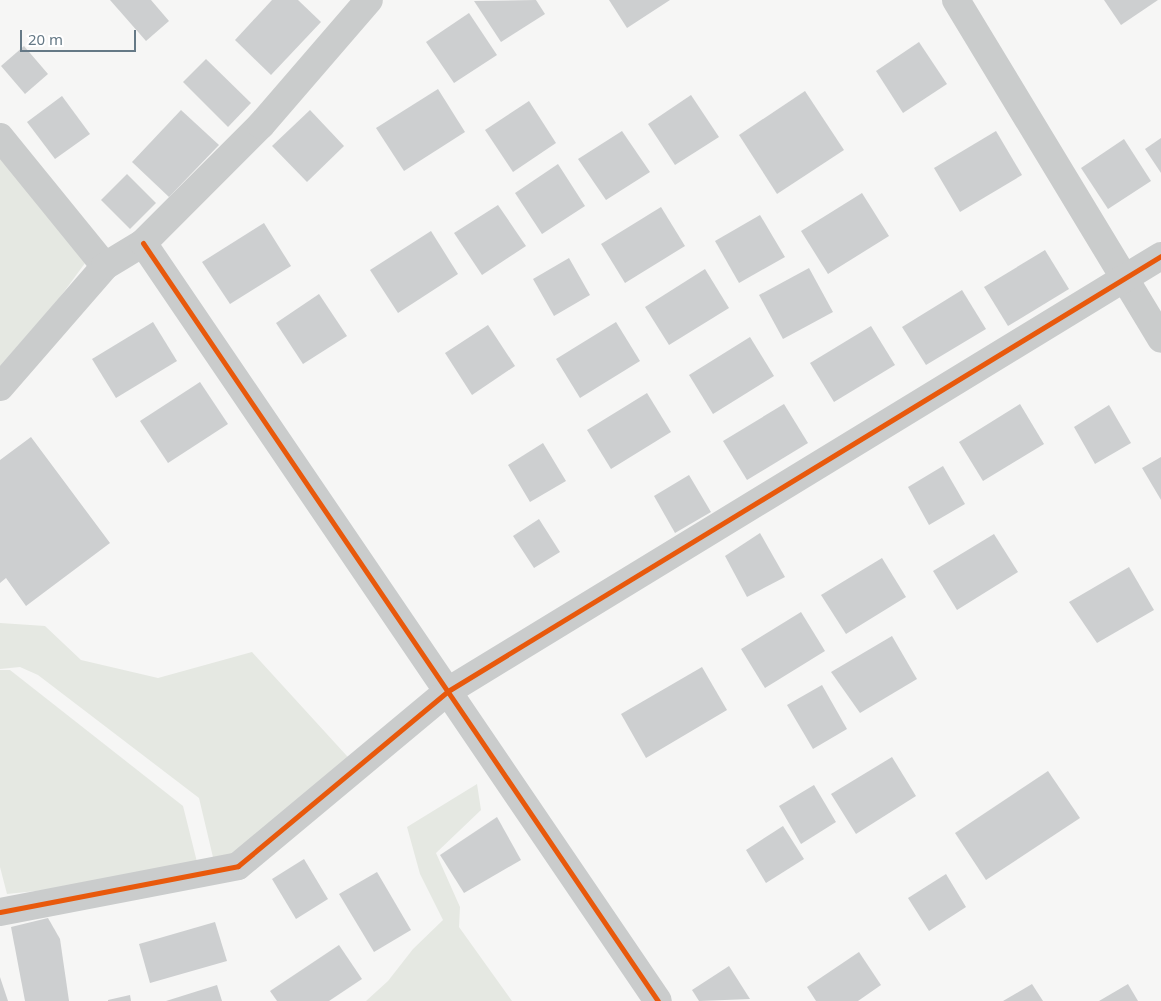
<!DOCTYPE html>
<style>
body{margin:0}
#map{position:relative;width:1161px;height:1001px;overflow:hidden;background:#f6f6f5;font-family:"Noto Sans",sans-serif}
div>[style]{position:absolute}
[style*='--x']{left:calc(var(--x)*1px);top:calc(var(--y)*1px);width:calc(var(--w)*1px);rotate:calc(var(--a)*1deg)}
.green>*{inset:0;background:#e5e8e2}
.building>*{inset:0;background:#cdcfd0}
.street>*{height:28px;margin:-14px;padding:0 14px;transform-origin:14px;border-radius:14px;background:#cacccc}
.cycleway>*{height:5px;margin:-2.5px;padding:0 2.5px;transform-origin:2.5px;border-radius:2.5px;background:#e8590c}
span{translate:-50% -50%;white-space:nowrap;text-align:center;line-height:1.15;-webkit-text-stroke:5px #fff;paint-order:stroke}
.scale{position:absolute;left:20px;top:30px;width:116px;height:22px;box-sizing:border-box;border:2px solid #657986;border-top:0;padding-left:6px;font-size:15px;line-height:18px;white-space:nowrap;color:#657986;-webkit-text-stroke:4px #fff;paint-order:stroke}
</style>
<div id="map">
<div class="green">
<div style="clip-path:polygon(0 143px,88px 259px,58px 300px,0 366px)"></div>
<div style="clip-path:polygon(0 623px,45px 626px,81px 660px,158px 678px,252px 652px,357px 767px,216px 870px,199px 798px,38px 675px,20px 667px,0 669px)"></div>
<div style="clip-path:polygon(0 670px,10px 670px,183px 806px,200px 874px,7px 894px,0 867px)"></div>
<div style="clip-path:polygon(477px 784px,481px 810px,436px 853px,460px 907px,459px 927px,512px 1001px,366px 1001px,388px 981px,413px 949px,443px 920px,420px 874px,407px 827px)"></div>
</div>
<div class="building">
<div style="clip-path:polygon(110px 0,151px 0,169px 21px,146px 41px)"></div>
<div style="clip-path:polygon(272px 0,298px 0,321px 22px,271px 75px,235px 40px)"></div>
<div style="clip-path:polygon(536px 0,545px 14px,501px 42px,474px 1px)"></div>
<div style="clip-path:polygon(609px 0,670px 0,627px 28px)"></div>
<div style="clip-path:polygon(1104px 0,1158px 0,1121px 25px)"></div>
<div style="clip-path:polygon(469px 13px,497px 55px,454px 83px,426px 42px)"></div>
<div style="clip-path:polygon(919px 42px,947px 84px,903px 113px,876px 71px)"></div>
<div style="clip-path:polygon(24px 46px,48px 74px,25px 94px,1px 66px)"></div>
<div style="clip-path:polygon(206px 59px,251px 103px,228px 127px,183px 82px)"></div>
<div style="clip-path:polygon(438px 89px,465px 132px,404px 171px,376px 128px)"></div>
<div style="clip-path:polygon(805px 91px,844px 150px,777px 194px,739px 135px)"></div>
<div style="clip-path:polygon(691px 95px,719px 137px,675px 165px,648px 124px)"></div>
<div style="clip-path:polygon(62px 96px,90px 134px,55px 159px,27px 122px)"></div>
<div style="clip-path:polygon(529px 101px,556px 143px,513px 172px,485px 130px)"></div>
<div style="clip-path:polygon(181px 110px,219px 145px,169px 197px,132px 162px)"></div>
<div style="clip-path:polygon(310px 110px,344px 146px,307px 182px,272px 146px)"></div>
<div style="clip-path:polygon(622px 131px,650px 172px,606px 200px,578px 159px)"></div>
<div style="clip-path:polygon(996px 131px,1022px 175px,960px 212px,934px 168px)"></div>
<div style="clip-path:polygon(1161px 138px,1161px 173px,1145px 149px)"></div>
<div style="clip-path:polygon(1124px 139px,1151px 181px,1108px 209px,1081px 168px)"></div>
<div style="clip-path:polygon(558px 164px,585px 206px,542px 234px,515px 193px)"></div>
<div style="clip-path:polygon(127px 174px,156px 203px,130px 229px,101px 200px)"></div>
<div style="clip-path:polygon(862px 193px,889px 236px,828px 274px,801px 231px)"></div>
<div style="clip-path:polygon(498px 205px,526px 246px,482px 275px,454px 233px)"></div>
<div style="clip-path:polygon(661px 207px,685px 246px,625px 283px,601px 244px)"></div>
<div style="clip-path:polygon(760px 215px,785px 257px,739px 283px,715px 241px)"></div>
<div style="clip-path:polygon(264px 223px,291px 266px,230px 304px,202px 262px)"></div>
<div style="clip-path:polygon(431px 231px,458px 274px,398px 313px,370px 270px)"></div>
<div style="clip-path:polygon(1045px 250px,1069px 289px,1008px 326px,984px 287px)"></div>
<div style="clip-path:polygon(569px 258px,590px 295px,554px 316px,533px 279px)"></div>
<div style="clip-path:polygon(809px 268px,833px 312px,783px 339px,759px 295px)"></div>
<div style="clip-path:polygon(705px 269px,729px 308px,669px 345px,645px 307px)"></div>
<div style="clip-path:polygon(962px 290px,986px 329px,926px 365px,902px 327px)"></div>
<div style="clip-path:polygon(319px 294px,347px 336px,303px 364px,276px 323px)"></div>
<div style="clip-path:polygon(153px 322px,177px 361px,116px 398px,92px 359px)"></div>
<div style="clip-path:polygon(616px 322px,640px 361px,580px 398px,556px 359px)"></div>
<div style="clip-path:polygon(488px 325px,515px 366px,472px 395px,445px 353px)"></div>
<div style="clip-path:polygon(871px 326px,895px 365px,834px 402px,810px 363px)"></div>
<div style="clip-path:polygon(750px 337px,774px 376px,713px 414px,689px 375px)"></div>
<div style="clip-path:polygon(200px 382px,228px 424px,168px 463px,140px 421px)"></div>
<div style="clip-path:polygon(647px 393px,671px 432px,611px 469px,587px 430px)"></div>
<div style="clip-path:polygon(784px 404px,808px 443px,747px 480px,723px 441px)"></div>
<div style="clip-path:polygon(1020px 404px,1044px 444px,983px 481px,959px 442px)"></div>
<div style="clip-path:polygon(1109px 405px,1131px 443px,1095px 464px,1074px 427px)"></div>
<div style="clip-path:polygon(31px 437px,110px 543px,26px 606px,6px 578px,0 583px,0 460px)"></div>
<div style="clip-path:polygon(543px 443px,566px 481px,530px 502px,508px 465px)"></div>
<div style="clip-path:polygon(1161px 457px,1161px 500px,1142px 468px)"></div>
<div style="clip-path:polygon(943px 466px,965px 504px,929px 525px,908px 487px)"></div>
<div style="clip-path:polygon(689px 475px,711px 512px,675px 533px,654px 496px)"></div>
<div style="clip-path:polygon(539px 519px,560px 552px,534px 568px,513px 536px)"></div>
<div style="clip-path:polygon(760px 533px,785px 577px,747px 597px,725px 556px)"></div>
<div style="clip-path:polygon(994px 534px,1018px 572px,957px 610px,933px 571px)"></div>
<div style="clip-path:polygon(882px 558px,906px 597px,846px 634px,821px 595px)"></div>
<div style="clip-path:polygon(1129px 567px,1154px 610px,1097px 643px,1069px 602px)"></div>
<div style="clip-path:polygon(801px 612px,825px 651px,765px 688px,741px 649px)"></div>
<div style="clip-path:polygon(892px 636px,917px 679px,860px 713px,831px 672px)"></div>
<div style="clip-path:polygon(702px 667px,727px 710px,646px 758px,621px 714px)"></div>
<div style="clip-path:polygon(822px 685px,847px 729px,813px 749px,787px 705px)"></div>
<div style="clip-path:polygon(892px 757px,916px 796px,856px 834px,831px 794px)"></div>
<div style="clip-path:polygon(1048px 771px,1080px 818px,986px 880px,955px 833px)"></div>
<div style="clip-path:polygon(814px 785px,836px 822px,801px 844px,779px 806px)"></div>
<div style="clip-path:polygon(497px 817px,521px 860px,464px 893px,440px 855px)"></div>
<div style="clip-path:polygon(783px 826px,804px 859px,766px 883px,746px 850px)"></div>
<div style="clip-path:polygon(304px 859px,328px 899px,296px 919px,272px 879px)"></div>
<div style="clip-path:polygon(377px 872px,411px 930px,374px 952px,339px 894px)"></div>
<div style="clip-path:polygon(946px 874px,966px 907px,929px 931px,908px 898px)"></div>
<div style="clip-path:polygon(48px 918px,60px 939px,69px 1001px,25px 1001px,11px 927px)"></div>
<div style="clip-path:polygon(215px 922px,227px 961px,150px 983px,139px 944px)"></div>
<div style="clip-path:polygon(339px 945px,362px 979px,329px 1001px,277px 1001px,270px 991px)"></div>
<div style="clip-path:polygon(859px 952px,881px 985px,858px 1001px,816px 1001px,807px 987px)"></div>
<div style="clip-path:polygon(729px 966px,750px 999px,699px 1001px,692px 990px)"></div>
<div style="clip-path:polygon(0 977px,8px 1001px,0 1001px)"></div>
<div style="clip-path:polygon(1032px 984px,1043px 1001px,1003px 1001px)"></div>
<div style="clip-path:polygon(1128px 984px,1138px 1001px,1099px 1001px)"></div>
<div style="clip-path:polygon(217px 985px,222px 1001px,166px 1001px)"></div>
<div style="clip-path:polygon(130px 995px,131px 1001px,108px 1001px,108px 1000px)"></div>
</div>
<div class="street">
<div style="--x:956;--y:0;--w:396;--a:58.8"></div>
<div style="--x:0;--y:137;--w:166;--a:50.9"></div>
<div style="--x:143;--y:243;--w:916;--a:55.81"></div>
<div style="--x:0;--y:387;--w:160;--a:-49"></div>
<div style="--x:105;--y:266;--w:44;--a:-31.2"></div>
<div style="--x:143;--y:243;--w:167;--a:-45"></div>
<div style="--x:261;--y:125;--w:165;--a:-49.2"></div>
<div style="--x:0;--y:912;--w:242;--a:-10.9"></div>
<div style="--x:238;--y:866;--w:273;--a:-39.8"></div>
<div style="--x:448;--y:691;--w:835;--a:-31.39"></div>
</div>
<div class="cycleway">
<div style="--x:143;--y:243;--w:916;--a:55.81"></div>
<div style="--x:0;--y:912;--w:242;--a:-10.9"></div>
<div style="--x:238;--y:866;--w:273;--a:-39.8"></div>
<div style="--x:448;--y:691;--w:835;--a:-31.39"></div>
</div>
<div class="scale">20 m</div>
</div>
